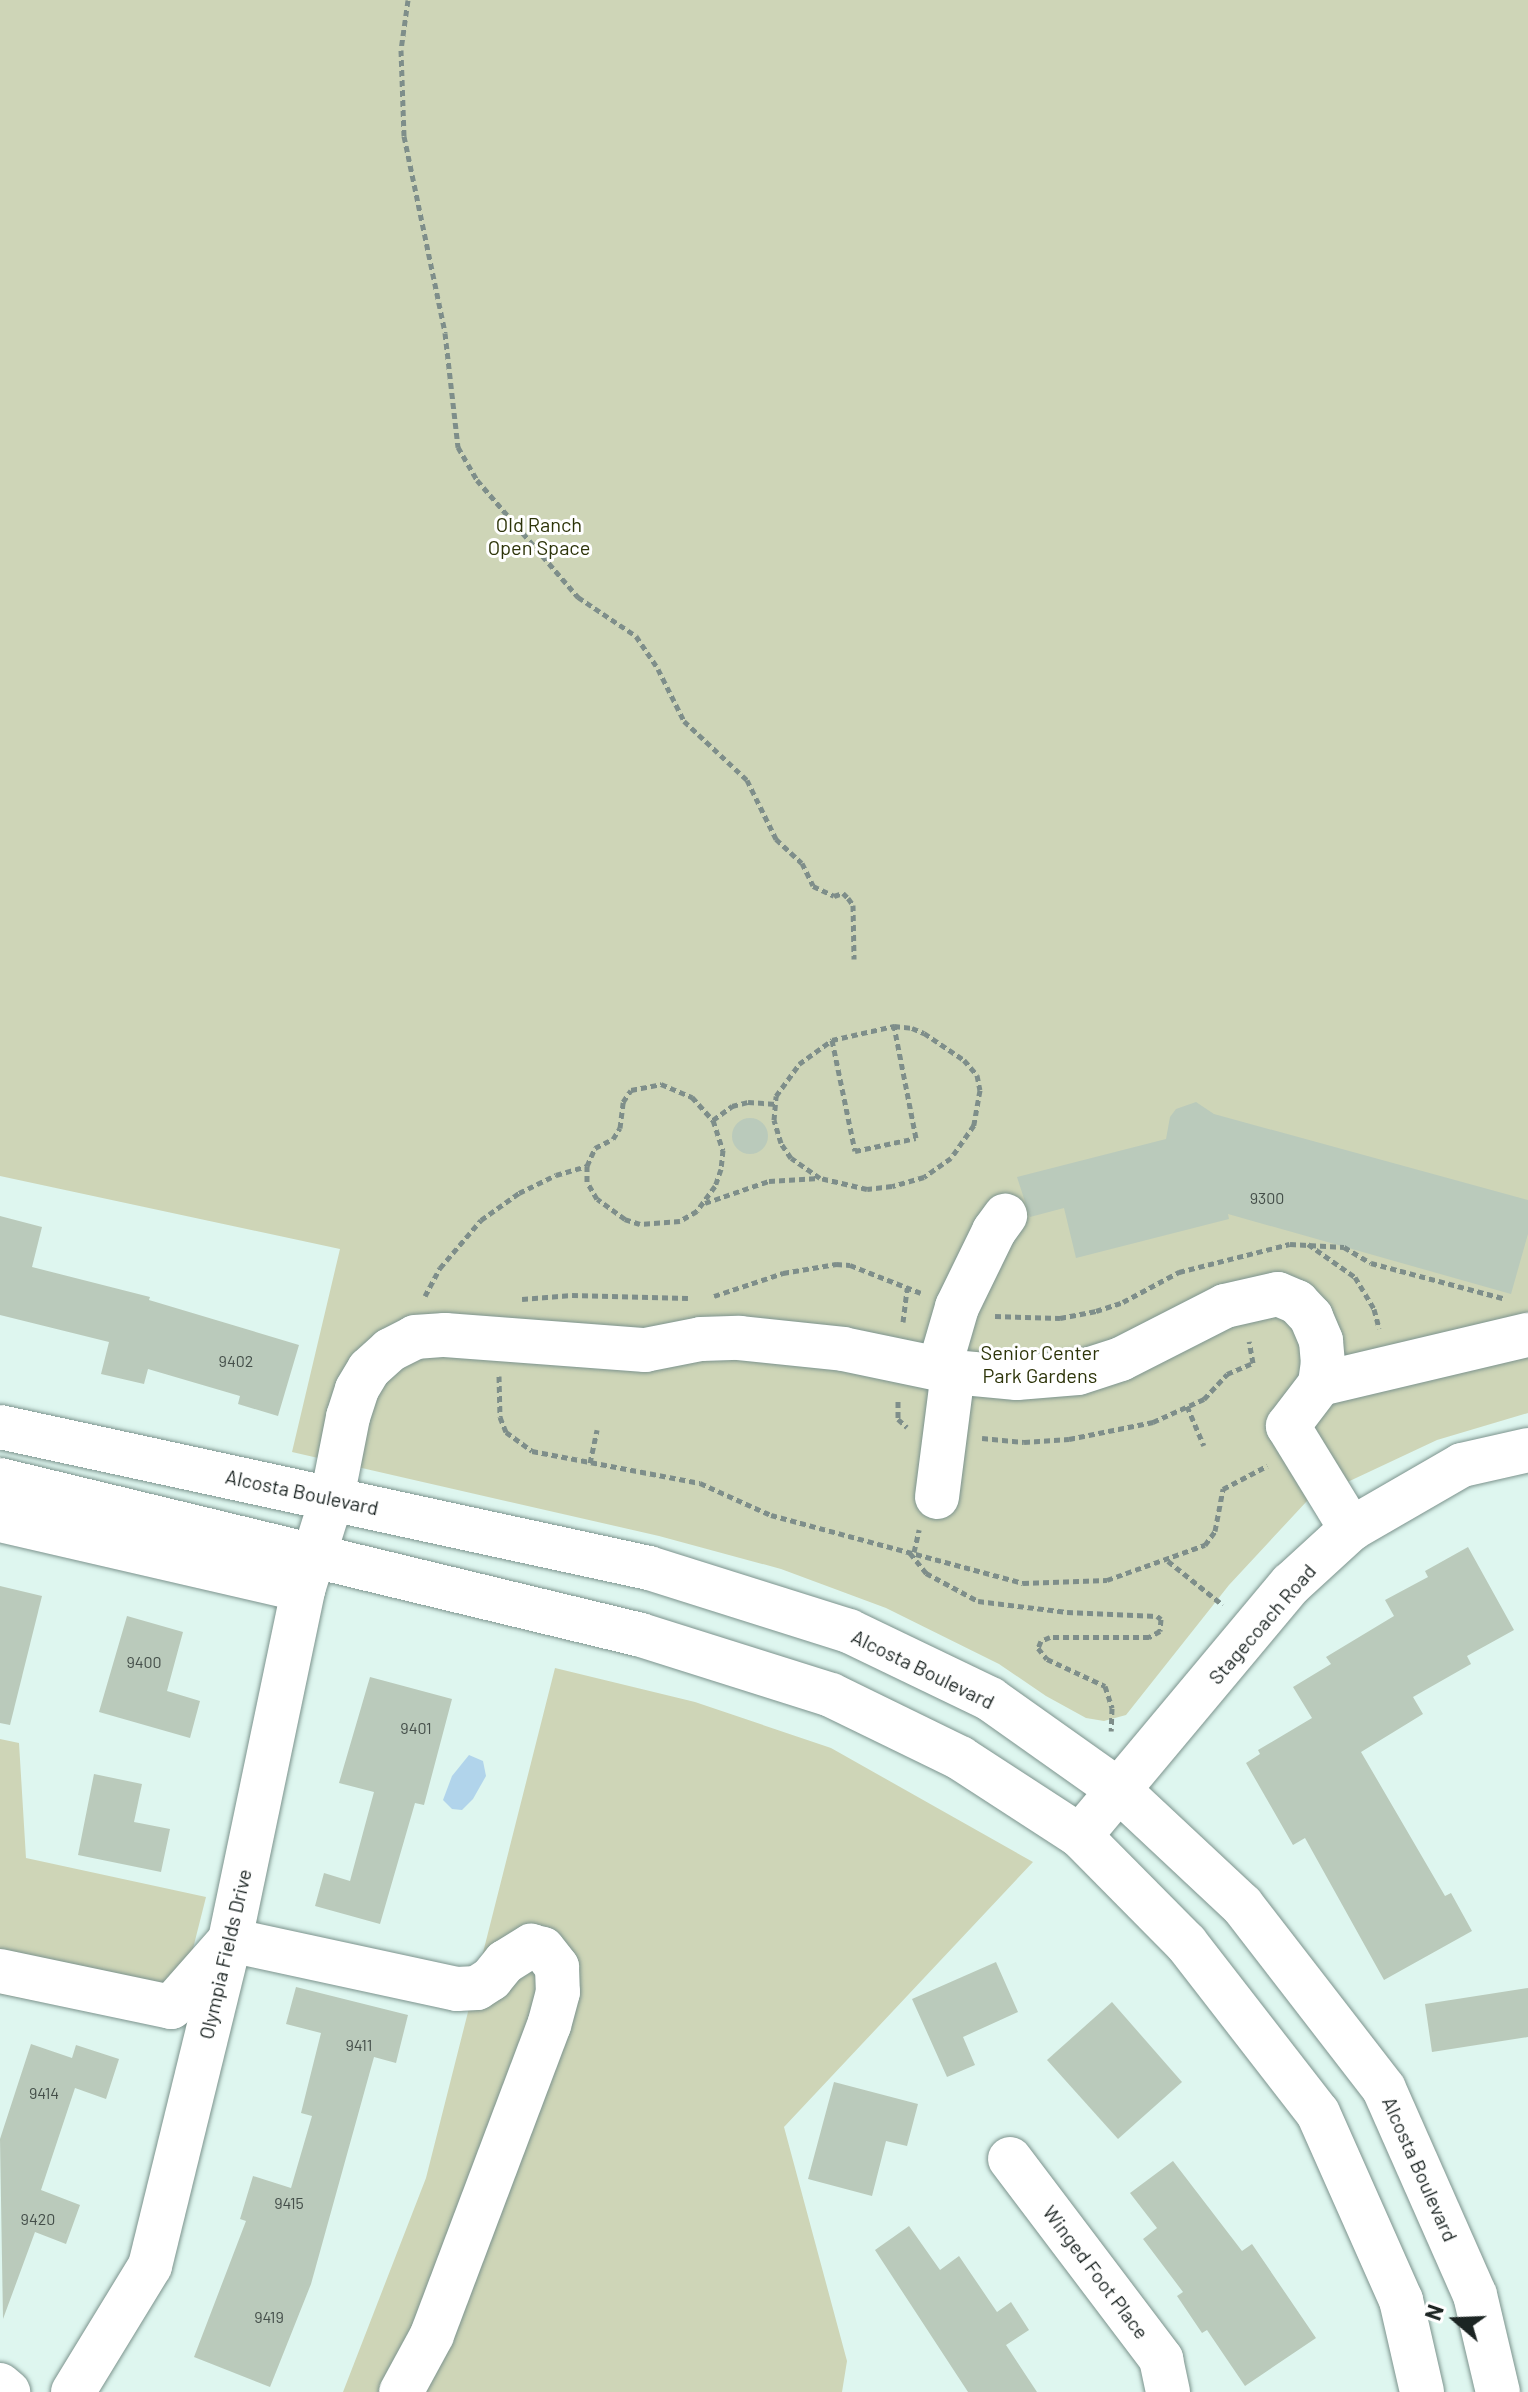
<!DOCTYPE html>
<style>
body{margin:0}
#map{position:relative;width:1528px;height:2392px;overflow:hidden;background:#def6ef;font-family:Barlow,sans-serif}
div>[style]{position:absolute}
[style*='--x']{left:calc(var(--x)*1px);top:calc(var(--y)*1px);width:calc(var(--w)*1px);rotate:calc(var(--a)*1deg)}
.green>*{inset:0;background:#ced5b7}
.water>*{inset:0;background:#b1d4eb}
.building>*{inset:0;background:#bacabb}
.round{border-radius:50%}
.path>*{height:5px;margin-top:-2.5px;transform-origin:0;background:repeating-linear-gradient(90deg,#7e8e8a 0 6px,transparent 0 10px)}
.roads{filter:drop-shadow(0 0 2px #7c938d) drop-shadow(0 0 2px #7c938d)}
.minor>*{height:44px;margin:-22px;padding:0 22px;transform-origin:22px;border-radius:22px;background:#fff}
.major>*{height:44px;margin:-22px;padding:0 22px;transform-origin:22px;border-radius:22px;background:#fff}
span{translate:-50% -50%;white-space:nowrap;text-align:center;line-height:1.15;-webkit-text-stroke:6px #fff;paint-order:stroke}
.number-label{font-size:16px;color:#444e49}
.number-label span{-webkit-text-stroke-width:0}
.park-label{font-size:20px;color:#2d3409}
.street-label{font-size:20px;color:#1c2523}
.north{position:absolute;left:1416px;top:2280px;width:80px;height:80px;-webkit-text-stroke:6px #fff;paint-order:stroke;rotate:289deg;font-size:22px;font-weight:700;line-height:32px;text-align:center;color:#1c2523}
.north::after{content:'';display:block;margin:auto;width:28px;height:36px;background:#1c2523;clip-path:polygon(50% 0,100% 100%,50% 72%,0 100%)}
</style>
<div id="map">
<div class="green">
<div style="clip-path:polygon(0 0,1528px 0,1528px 1413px,1437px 1440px,1307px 1501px,1229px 1585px,1126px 1715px,1104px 1721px,1086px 1718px,1046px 1696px,999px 1664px,886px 1608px,781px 1569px,659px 1536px,292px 1452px,340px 1249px,0 1176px)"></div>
<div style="clip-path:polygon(555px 1668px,695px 1702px,831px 1748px,1033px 1862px,784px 2127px,847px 2361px,842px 2392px,343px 2392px,426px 2178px)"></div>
<div style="clip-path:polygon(0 1739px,19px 1743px,26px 1858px,206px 1897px,173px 2028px,0 1994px)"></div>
</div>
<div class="water">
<div style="clip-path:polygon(469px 1755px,483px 1761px,486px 1776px,473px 1799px,462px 1810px,452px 1809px,443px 1800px,452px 1776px)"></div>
</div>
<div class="building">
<div style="clip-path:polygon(1196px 1102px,1214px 1114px,1528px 1200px,1528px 1234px,1511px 1294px,1228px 1214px,1229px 1219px,1076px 1258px,1064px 1208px,1030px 1217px,1017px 1177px,1166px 1139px,1170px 1117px,1176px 1109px)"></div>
<div class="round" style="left:732px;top:1118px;width:36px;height:36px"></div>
<div style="clip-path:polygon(0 1216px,42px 1227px,32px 1267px,150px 1297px,149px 1300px,299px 1345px,278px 1416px,238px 1404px,240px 1396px,148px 1369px,144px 1384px,101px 1374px,109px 1342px,0 1315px)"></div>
<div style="clip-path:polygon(1468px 1547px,1514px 1630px,1467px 1656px,1471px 1664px,1413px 1697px,1423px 1714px,1361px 1752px,1445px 1896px,1451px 1893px,1472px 1931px,1384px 1980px,1305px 1838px,1293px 1845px,1246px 1763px,1260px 1754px,1258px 1750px,1312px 1718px,1293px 1687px,1331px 1664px,1326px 1657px,1394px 1616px,1385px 1600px,1428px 1577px,1425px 1571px)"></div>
<div style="clip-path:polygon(0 1586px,42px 1596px,10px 1725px,0 1723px)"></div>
<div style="clip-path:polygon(127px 1616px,183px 1632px,167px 1691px,200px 1701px,190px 1738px,99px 1712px)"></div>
<div style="clip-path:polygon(370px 1677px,452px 1699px,424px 1805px,415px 1803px,380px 1924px,315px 1906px,324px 1873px,350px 1881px,374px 1792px,339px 1783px)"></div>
<div style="clip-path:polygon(94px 1774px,142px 1784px,134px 1822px,170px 1829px,161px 1872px,78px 1855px)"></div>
<div style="clip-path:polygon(996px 1962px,1018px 2012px,963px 2037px,975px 2065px,947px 2077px,912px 1999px)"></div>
<div style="clip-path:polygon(296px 1987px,408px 2015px,396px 2063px,374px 2057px,311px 2284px,270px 2387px,194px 2357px,246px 2221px,240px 2219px,253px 2176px,291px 2188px,312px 2116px,301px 2113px,321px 2033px,286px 2024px)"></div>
<div style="clip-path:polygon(1528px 1988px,1528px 2037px,1432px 2052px,1425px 2004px)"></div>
<div style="clip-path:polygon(1112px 2002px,1182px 2082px,1118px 2139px,1047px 2060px)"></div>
<div style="clip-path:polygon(31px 2044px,72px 2058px,76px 2045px,119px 2059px,106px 2099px,75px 2088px,41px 2190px,80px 2205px,66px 2244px,35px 2232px,3px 2319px,0 2139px)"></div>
<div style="clip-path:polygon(834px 2082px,918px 2104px,907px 2146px,886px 2141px,872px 2196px,808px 2179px)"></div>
<div style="clip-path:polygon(1173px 2161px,1242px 2251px,1252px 2244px,1316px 2338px,1245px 2386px,1207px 2330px,1202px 2333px,1177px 2296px,1183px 2292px,1143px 2239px,1157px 2228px,1130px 2193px)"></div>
<div style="clip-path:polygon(909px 2226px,940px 2270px,959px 2256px,997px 2312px,1011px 2302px,1029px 2330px,1006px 2345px,1037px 2392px,968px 2392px,875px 2250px)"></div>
</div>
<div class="path">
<div style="--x:408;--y:0;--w:50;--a:98"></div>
<div style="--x:401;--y:50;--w:86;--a:88"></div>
<div style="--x:404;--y:136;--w:201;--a:78.2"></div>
<div style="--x:445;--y:333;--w:115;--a:83.5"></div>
<div style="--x:458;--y:447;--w:38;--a:60"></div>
<div style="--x:477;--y:480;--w:155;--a:49.2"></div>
<div style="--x:578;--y:597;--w:70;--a:33.9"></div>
<div style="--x:636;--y:636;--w:40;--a:56"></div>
<div style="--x:658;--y:669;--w:58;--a:63.4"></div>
<div style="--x:684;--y:721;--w:86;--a:43.1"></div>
<div style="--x:747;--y:780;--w:66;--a:63.8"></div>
<div style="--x:776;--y:839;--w:35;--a:43"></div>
<div style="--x:802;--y:863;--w:25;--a:64"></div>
<div style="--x:813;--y:886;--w:23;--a:25"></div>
<div style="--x:834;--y:896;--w:9;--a:-18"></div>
<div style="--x:843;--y:893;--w:7;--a:45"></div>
<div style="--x:848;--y:898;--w:9;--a:54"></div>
<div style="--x:853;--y:905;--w:54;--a:88.9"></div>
<div style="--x:894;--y:1026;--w:18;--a:6"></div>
<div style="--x:912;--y:1028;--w:13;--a:23"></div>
<div style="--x:924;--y:1033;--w:48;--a:34"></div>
<div style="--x:964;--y:1060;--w:20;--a:49"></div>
<div style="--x:977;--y:1075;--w:15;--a:79"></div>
<div style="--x:980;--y:1090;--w:36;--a:100"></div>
<div style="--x:974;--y:1125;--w:40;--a:124.9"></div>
<div style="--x:951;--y:1158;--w:33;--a:145"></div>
<div style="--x:924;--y:1177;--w:33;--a:164"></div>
<div style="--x:892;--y:1186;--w:25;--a:173"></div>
<div style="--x:867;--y:1189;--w:48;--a:-166.8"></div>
<div style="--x:820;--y:1178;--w:35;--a:-145"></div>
<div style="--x:791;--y:1158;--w:18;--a:-124"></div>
<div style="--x:781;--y:1143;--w:24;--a:-107"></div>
<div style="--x:774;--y:1120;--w:24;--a:-85"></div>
<div style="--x:776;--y:1096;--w:39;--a:-54"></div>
<div style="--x:799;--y:1064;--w:41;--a:-36"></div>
<div style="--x:832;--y:1040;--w:64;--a:-12.7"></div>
<div style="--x:832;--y:1040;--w:113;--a:78.3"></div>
<div style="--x:855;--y:1151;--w:62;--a:-12"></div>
<div style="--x:916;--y:1138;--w:114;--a:-101.1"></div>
<div style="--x:661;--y:1084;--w:34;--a:23"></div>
<div style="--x:692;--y:1097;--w:31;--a:48"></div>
<div style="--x:713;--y:1120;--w:32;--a:72"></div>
<div style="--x:723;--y:1150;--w:19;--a:96"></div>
<div style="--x:721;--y:1169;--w:18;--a:109"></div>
<div style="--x:715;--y:1186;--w:31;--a:126"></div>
<div style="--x:697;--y:1211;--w:20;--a:150"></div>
<div style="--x:680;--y:1221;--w:40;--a:175.7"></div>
<div style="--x:640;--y:1224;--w:16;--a:-162"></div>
<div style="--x:625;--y:1219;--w:34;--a:-144"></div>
<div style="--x:597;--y:1199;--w:20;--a:-120"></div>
<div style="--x:587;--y:1182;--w:16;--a:-90"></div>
<div style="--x:587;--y:1166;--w:20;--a:-66"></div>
<div style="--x:595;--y:1148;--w:20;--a:-27"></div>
<div style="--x:613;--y:1139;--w:13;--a:-58"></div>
<div style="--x:620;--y:1128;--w:26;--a:-83"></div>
<div style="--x:623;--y:1102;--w:14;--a:-56"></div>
<div style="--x:631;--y:1090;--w:31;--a:-11"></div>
<div style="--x:713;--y:1120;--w:24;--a:-36"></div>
<div style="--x:732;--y:1106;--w:16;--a:-14"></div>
<div style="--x:748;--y:1102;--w:28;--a:4"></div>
<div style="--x:705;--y:1203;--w:68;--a:-19"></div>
<div style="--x:769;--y:1181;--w:50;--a:-3.4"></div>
<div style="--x:1308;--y:1244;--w:57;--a:35.1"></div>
<div style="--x:1355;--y:1277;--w:37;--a:59"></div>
<div style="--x:1374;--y:1309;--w:20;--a:75"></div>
<div style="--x:425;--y:1296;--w:32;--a:-62"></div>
<div style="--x:440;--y:1268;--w:63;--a:-49.5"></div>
<div style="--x:481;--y:1220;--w:47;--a:-35.4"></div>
<div style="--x:519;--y:1193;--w:41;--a:-25.9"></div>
<div style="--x:556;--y:1175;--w:32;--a:-16"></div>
<div style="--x:714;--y:1296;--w:73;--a:-18.4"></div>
<div style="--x:783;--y:1273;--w:54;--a:-9.6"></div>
<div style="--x:836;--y:1264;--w:14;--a:4"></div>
<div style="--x:850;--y:1265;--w:76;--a:21.5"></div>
<div style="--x:522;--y:1299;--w:50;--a:-4.6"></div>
<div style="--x:572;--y:1295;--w:116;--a:1.5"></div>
<div style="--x:995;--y:1316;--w:65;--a:1.8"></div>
<div style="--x:1060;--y:1318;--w:37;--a:-11"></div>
<div style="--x:1096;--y:1311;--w:28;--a:-18"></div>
<div style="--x:1123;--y:1302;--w:64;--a:-28.2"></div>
<div style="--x:1179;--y:1272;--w:114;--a:-14.2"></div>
<div style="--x:1290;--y:1244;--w:54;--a:3.2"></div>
<div style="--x:1344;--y:1247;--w:31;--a:31"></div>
<div style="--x:1371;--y:1263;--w:137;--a:14.9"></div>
<div style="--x:903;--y:1322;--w:34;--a:-83"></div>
<div style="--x:499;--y:1376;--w:41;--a:88.6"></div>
<div style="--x:500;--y:1417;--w:16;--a:68"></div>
<div style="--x:506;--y:1432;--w:32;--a:36"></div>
<div style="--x:532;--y:1451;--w:171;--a:10.8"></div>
<div style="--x:700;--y:1483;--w:78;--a:24.3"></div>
<div style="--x:771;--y:1515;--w:261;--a:15.1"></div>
<div style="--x:1023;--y:1583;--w:84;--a:-2"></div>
<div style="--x:1107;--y:1580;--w:104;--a:-19.7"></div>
<div style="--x:1205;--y:1545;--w:17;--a:-54"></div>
<div style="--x:1215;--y:1531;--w:43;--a:-79.2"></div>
<div style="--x:1223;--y:1489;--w:50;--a:-27.6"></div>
<div style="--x:898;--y:1401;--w:18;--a:90"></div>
<div style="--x:898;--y:1419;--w:12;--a:42"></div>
<div style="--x:1187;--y:1406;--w:43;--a:67"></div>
<div style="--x:982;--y:1438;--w:42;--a:5.4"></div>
<div style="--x:1024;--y:1442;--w:45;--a:-3.8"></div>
<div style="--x:1069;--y:1439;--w:86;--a:-11.4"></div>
<div style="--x:1153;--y:1422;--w:56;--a:-24.3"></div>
<div style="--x:1204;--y:1399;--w:34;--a:-47"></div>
<div style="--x:1227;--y:1374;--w:28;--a:-23"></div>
<div style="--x:1253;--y:1363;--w:22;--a:-100"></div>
<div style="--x:590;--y:1463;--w:34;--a:-78"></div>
<div style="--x:914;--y:1552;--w:23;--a:-77"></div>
<div style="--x:910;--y:1553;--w:26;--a:51"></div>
<div style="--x:926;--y:1573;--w:59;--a:28.3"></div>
<div style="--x:978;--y:1601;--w:90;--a:7"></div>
<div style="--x:1067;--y:1612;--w:90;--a:2.5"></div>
<div style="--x:1157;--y:1616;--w:5;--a:37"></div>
<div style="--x:1161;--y:1619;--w:12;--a:95"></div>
<div style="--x:1160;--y:1631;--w:13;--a:151"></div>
<div style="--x:1149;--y:1637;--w:99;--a:180"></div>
<div style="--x:1050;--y:1637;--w:10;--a:156"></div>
<div style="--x:1041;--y:1641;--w:8;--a:113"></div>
<div style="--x:1038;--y:1648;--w:14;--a:51"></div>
<div style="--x:1047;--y:1659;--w:64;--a:25"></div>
<div style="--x:1105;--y:1686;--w:23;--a:72"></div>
<div style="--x:1112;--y:1708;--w:23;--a:92"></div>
<div style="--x:1168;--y:1561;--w:70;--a:38.7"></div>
</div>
<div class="roads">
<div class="minor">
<div style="--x:939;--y:1369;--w:65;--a:-73.8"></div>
<div style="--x:957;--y:1307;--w:85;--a:-64"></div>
<div style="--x:994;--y:1231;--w:19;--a:-54"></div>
<div style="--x:1320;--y:1384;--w:214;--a:-13.3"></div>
<div style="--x:937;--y:1497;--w:126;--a:-82.7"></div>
<div style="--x:0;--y:1520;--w:311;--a:13"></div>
<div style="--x:1080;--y:1836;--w:329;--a:-50.1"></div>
<div style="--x:1291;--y:1584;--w:81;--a:-42.5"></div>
<div style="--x:1351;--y:1529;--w:128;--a:-30"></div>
<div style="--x:1462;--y:1465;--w:68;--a:-12.8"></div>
<div style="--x:0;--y:1971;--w:175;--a:11.9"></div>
<div style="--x:171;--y:2007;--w:89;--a:-48.6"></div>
<div style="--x:230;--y:1940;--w:232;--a:12.2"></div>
<div style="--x:457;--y:1989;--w:20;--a:-3"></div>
<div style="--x:477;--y:1988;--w:17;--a:-33"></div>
<div style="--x:491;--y:1979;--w:22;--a:-51"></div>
<div style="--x:505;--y:1962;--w:31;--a:-32"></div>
<div style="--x:531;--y:1946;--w:12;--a:14"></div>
<div style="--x:543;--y:1949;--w:23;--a:52"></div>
<div style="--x:557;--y:1967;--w:25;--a:88"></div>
<div style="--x:558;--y:1992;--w:34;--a:105"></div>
<div style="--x:549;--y:2025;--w:331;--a:110.7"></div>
<div style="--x:432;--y:2335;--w:65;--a:118.5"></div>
<div style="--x:1010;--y:2159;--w:251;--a:52.9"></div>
<div style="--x:1161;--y:2359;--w:34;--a:78"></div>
<div style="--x:0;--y:2385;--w:11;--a:41"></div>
<div style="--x:73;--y:2392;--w:148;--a:-58.6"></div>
<div style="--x:150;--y:2266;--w:336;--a:-76.2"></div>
<div style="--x:230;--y:1940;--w:358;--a:-78.2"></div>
<div style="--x:303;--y:1590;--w:96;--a:-72.5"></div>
<div style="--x:332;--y:1498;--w:83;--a:-78.8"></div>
<div style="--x:348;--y:1417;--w:29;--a:-72"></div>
<div style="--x:357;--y:1389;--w:23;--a:-59"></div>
<div style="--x:369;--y:1369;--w:28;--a:-42"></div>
<div style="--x:390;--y:1350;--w:28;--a:-27"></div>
<div style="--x:415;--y:1337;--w:30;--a:-4"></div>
<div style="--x:445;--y:1335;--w:201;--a:4.3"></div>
<div style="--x:645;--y:1350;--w:57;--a:-11.1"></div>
<div style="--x:701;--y:1339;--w:38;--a:-2"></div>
<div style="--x:739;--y:1338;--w:105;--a:6"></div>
<div style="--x:843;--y:1349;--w:112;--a:11.8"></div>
<div style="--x:953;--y:1372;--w:64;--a:5.4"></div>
<div style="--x:1017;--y:1378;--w:61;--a:-4.7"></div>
<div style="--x:1078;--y:1373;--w:45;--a:-18"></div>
<div style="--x:1121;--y:1359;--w:117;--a:-27"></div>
<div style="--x:1225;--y:1306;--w:54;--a:-12.8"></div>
<div style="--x:1278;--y:1294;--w:21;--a:23"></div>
<div style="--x:1297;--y:1302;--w:21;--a:47"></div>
<div style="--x:1311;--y:1317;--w:26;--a:67"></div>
<div style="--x:1321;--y:1341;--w:21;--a:85"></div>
<div style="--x:1323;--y:1362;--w:22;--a:98"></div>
<div style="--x:1320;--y:1384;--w:53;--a:127.3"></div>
<div style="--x:1288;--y:1426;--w:121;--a:58.5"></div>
</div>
<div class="major">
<div style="--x:0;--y:1427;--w:664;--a:12.26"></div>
<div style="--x:649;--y:1568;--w:210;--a:17.5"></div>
<div style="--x:849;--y:1631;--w:157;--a:25.7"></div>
<div style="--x:990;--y:1699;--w:159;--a:35.3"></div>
<div style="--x:1120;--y:1791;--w:167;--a:43.1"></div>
<div style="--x:1242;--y:1905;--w:232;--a:52.3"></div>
<div style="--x:1384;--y:2089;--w:225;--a:66.2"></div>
<div style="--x:1475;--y:2295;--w:100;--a:76.7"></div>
<div style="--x:0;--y:1480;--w:659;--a:13.59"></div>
<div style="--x:641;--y:1635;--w:199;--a:17.5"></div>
<div style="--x:831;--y:1695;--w:144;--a:26"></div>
<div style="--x:960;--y:1758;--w:143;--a:33"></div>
<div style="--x:1080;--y:1836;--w:151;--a:45.3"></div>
<div style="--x:1186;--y:1943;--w:215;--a:52.2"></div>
<div style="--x:1318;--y:2113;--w:205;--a:66.1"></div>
<div style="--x:1401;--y:2300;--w:94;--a:77.1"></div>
</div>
</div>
<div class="number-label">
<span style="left:1267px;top:1198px">9300</span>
<span style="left:236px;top:1361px">9402</span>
<span style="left:144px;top:1662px">9400</span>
<span style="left:416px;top:1728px">9401</span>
<span style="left:359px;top:2045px">9411</span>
<span style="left:44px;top:2093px">9414</span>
<span style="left:289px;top:2203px">9415</span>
<span style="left:38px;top:2219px">9420</span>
<span style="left:269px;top:2317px">9419</span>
</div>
<div class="park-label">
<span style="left:539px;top:536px">Old Ranch<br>Open Space</span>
<span style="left:1040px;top:1364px">Senior Center<br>Park Gardens</span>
</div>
<div class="street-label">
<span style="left:302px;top:1492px;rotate:12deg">Alcosta Boulevard</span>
<span style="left:1262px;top:1624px;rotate:-49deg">Stagecoach Road</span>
<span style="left:923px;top:1669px;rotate:26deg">Alcosta Boulevard</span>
<span style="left:225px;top:1954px;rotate:-77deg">Olympia Fields Drive</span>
<span style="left:1420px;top:2169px;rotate:66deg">Alcosta Boulevard</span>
<span style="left:1096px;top:2272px;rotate:53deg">Winged Foot Place</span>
</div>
<div class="north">N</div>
</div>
